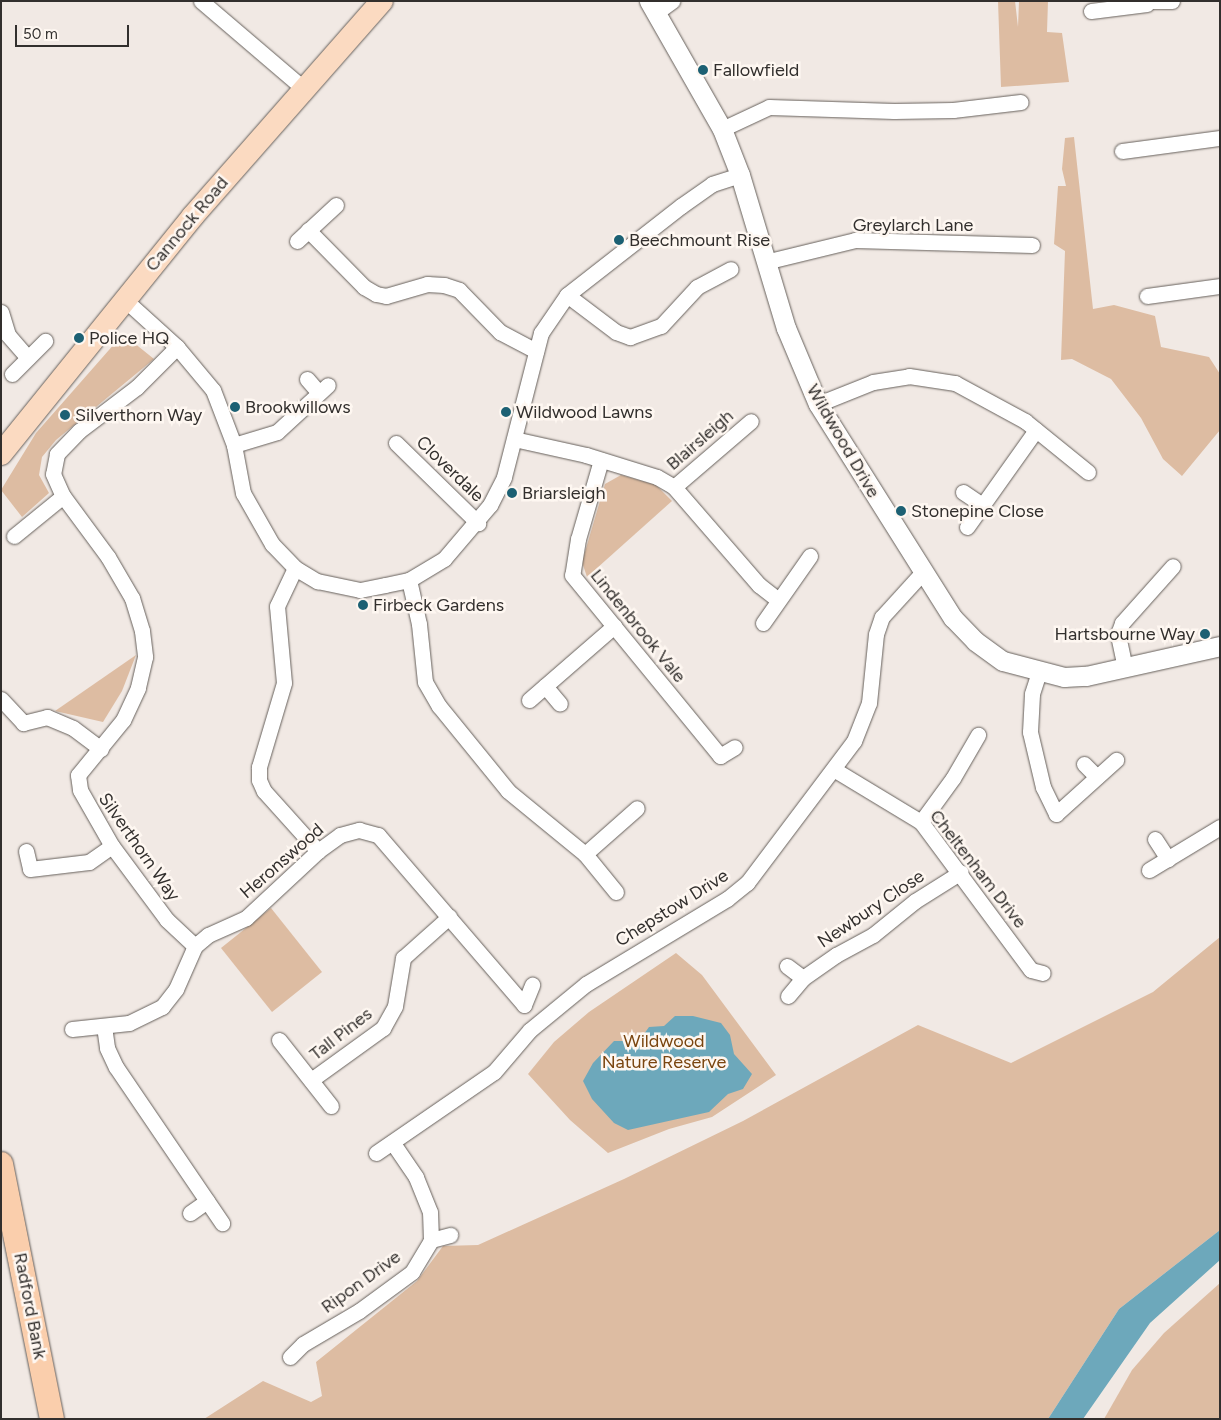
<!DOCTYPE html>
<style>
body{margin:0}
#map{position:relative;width:1221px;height:1420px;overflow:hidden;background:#f1e9e4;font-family:Figtree,sans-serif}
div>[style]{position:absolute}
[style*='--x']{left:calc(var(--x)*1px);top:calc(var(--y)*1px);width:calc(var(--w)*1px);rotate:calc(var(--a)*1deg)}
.green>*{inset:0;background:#ddbca2}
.water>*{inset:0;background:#6da8bb}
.roads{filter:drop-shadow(0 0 1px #66605b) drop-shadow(0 0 1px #66605b)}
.minor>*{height:15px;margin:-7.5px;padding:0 7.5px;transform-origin:7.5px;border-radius:7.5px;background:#fff}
.tertiary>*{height:19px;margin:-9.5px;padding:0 9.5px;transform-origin:9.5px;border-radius:9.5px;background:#fff}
.primary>*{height:22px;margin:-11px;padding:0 11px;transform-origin:11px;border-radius:11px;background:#fbdac1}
.trunk>*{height:24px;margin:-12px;padding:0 12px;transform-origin:12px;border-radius:12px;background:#faceac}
.dots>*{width:14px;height:14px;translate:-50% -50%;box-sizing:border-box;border:2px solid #fef7f1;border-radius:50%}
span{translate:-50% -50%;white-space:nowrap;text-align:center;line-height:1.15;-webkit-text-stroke:5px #fef7f1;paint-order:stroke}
.poi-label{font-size:18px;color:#322f2d}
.left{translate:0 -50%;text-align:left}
.right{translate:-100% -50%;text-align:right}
.street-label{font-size:18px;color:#322f2d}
.park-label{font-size:18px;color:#7a450f}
.frame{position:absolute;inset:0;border:2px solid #322f2d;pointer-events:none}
.scale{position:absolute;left:15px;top:25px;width:114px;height:22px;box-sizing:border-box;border:2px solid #322f2d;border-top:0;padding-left:6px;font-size:15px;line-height:18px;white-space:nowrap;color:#322f2d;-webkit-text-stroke:4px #fef7f1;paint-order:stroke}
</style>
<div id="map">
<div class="green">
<div style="clip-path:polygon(998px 1px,1015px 1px,1018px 27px,1019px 1px,1048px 1px,1047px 32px,1062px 33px,1069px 82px,1001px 87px)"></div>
<div style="clip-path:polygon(1074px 137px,1093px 309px,1114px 305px,1155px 316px,1161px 347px,1209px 357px,1220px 374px,1220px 430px,1182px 476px,1163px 459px,1141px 418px,1111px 379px,1072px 359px,1061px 360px,1065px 251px,1054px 244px,1058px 186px,1066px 186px,1062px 169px,1065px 138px)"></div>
<div style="clip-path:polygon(123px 334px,154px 359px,56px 440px,42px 457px,39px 475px,49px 493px,22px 517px,1px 490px,36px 433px)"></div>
<div style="clip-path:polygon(621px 475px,656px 485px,672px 501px,587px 577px,582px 562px,605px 484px)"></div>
<div style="clip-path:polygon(136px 655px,122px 691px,103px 722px,55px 711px)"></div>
<div style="clip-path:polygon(271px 908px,322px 972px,272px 1012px,221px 948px)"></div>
<div style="clip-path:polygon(1220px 937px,1220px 1230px,1119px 1309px,1048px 1419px,204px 1419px,263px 1381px,311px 1402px,322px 1396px,316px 1362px,417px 1281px,443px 1246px,478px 1245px,624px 1179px,743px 1121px,918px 1025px,1011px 1063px,1153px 992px)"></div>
<div style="clip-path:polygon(676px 953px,702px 975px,776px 1075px,712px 1117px,669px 1129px,608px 1153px,570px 1120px,528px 1074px,554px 1042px,589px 1012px)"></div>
<div style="clip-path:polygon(1220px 1283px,1220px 1419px,1104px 1419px,1132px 1370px,1164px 1333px)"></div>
</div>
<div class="water">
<div style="clip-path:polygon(675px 1016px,693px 1016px,721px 1023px,730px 1035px,734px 1054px,752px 1074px,743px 1089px,728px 1094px,709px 1112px,628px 1130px,614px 1123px,592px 1099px,583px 1081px,593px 1063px,614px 1041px,639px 1041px,649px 1027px,664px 1026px)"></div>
<div style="clip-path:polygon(1220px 1230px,1220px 1260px,1150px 1323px,1083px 1419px,1048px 1419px,1119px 1309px)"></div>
</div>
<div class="roads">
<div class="minor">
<div style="--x:201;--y:1;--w:135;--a:40.5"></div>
<div style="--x:1147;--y:1;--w:25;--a:0"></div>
<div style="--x:1091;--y:11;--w:56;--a:-7.1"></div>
<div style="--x:657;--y:12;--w:19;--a:-36"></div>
<div style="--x:722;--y:129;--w:52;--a:-25.1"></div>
<div style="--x:769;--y:107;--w:125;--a:1.8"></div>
<div style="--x:894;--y:111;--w:59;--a:-1"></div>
<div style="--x:953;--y:110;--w:68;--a:-6.7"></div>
<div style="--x:1122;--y:151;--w:99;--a:-7.6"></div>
<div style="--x:308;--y:230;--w:80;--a:45.5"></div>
<div style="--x:364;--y:287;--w:14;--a:30"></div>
<div style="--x:376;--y:294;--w:10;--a:11"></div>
<div style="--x:386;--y:296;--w:43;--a:-16.3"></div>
<div style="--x:427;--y:284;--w:17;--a:3"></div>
<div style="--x:444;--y:285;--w:16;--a:18"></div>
<div style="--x:459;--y:290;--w:59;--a:45.7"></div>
<div style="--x:500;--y:332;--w:41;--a:27.8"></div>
<div style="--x:297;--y:241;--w:53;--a:-42.7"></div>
<div style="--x:765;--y:262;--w:93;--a:-13.7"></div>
<div style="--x:855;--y:240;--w:177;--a:1.6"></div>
<div style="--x:567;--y:295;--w:61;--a:37.1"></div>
<div style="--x:616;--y:332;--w:15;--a:20"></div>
<div style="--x:630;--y:337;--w:33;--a:-20"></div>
<div style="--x:661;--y:326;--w:53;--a:-47.3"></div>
<div style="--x:697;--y:287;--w:38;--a:-28"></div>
<div style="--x:1147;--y:296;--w:74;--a:-7.8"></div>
<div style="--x:124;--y:299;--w:72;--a:42.2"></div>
<div style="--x:177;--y:347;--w:56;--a:50.1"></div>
<div style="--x:213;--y:390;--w:59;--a:69.1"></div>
<div style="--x:234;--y:445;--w:49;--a:79.4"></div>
<div style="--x:243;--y:493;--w:59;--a:60.4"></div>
<div style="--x:272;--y:544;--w:33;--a:46"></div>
<div style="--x:295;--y:568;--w:26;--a:31"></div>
<div style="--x:317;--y:581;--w:44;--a:11.8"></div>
<div style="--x:360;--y:590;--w:25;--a:-11"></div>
<div style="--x:385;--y:585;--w:25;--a:-12"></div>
<div style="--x:409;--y:580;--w:41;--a:-31"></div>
<div style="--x:444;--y:559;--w:71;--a:-49.6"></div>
<div style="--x:490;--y:505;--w:31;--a:-63"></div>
<div style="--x:504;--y:477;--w:149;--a:-75.6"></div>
<div style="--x:541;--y:333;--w:46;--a:-55.6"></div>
<div style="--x:567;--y:295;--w:145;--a:-38"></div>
<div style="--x:681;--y:206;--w:38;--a:-35"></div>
<div style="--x:712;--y:184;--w:29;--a:-18"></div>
<div style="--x:1;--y:312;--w:24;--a:73"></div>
<div style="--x:8;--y:335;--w:30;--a:49"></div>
<div style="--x:177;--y:347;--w:57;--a:135"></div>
<div style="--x:137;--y:387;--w:73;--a:142.8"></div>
<div style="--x:79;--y:431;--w:32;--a:134"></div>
<div style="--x:57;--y:454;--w:20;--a:101"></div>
<div style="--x:53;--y:474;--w:24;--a:66"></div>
<div style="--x:63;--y:496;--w:76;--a:53.6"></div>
<div style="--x:108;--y:557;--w:48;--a:59.7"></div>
<div style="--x:132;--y:598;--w:34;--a:73"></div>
<div style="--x:142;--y:631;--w:26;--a:83"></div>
<div style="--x:145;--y:657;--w:32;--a:103"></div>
<div style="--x:138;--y:688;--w:35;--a:115"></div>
<div style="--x:123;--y:720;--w:71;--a:129.3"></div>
<div style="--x:78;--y:775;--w:15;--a:82"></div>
<div style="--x:80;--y:790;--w:64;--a:60.3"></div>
<div style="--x:112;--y:846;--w:92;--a:53.4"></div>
<div style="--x:167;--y:920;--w:38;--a:43"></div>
<div style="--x:12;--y:374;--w:47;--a:-45"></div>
<div style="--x:307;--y:379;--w:18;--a:49"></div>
<div style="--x:818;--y:404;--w:59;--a:-21.8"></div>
<div style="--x:873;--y:382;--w:36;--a:-9"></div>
<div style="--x:909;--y:376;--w:47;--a:8.7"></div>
<div style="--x:955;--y:383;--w:80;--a:28.5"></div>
<div style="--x:1025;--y:421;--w:81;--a:39"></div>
<div style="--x:514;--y:439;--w:74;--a:12.5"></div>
<div style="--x:586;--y:455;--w:74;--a:17.2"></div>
<div style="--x:657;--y:477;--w:20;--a:30"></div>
<div style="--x:674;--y:487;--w:130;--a:49.1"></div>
<div style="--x:759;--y:585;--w:24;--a:38"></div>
<div style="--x:396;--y:443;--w:115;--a:44.3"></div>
<div style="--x:234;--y:445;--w:45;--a:-16.8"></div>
<div style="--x:277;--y:432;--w:69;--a:-42.7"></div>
<div style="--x:601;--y:460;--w:82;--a:106.2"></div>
<div style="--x:578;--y:539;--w:36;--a:99"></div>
<div style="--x:572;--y:575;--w:234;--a:50.7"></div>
<div style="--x:720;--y:756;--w:17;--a:-31"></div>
<div style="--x:674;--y:487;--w:101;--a:-40.6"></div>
<div style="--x:963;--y:492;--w:23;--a:34"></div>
<div style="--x:967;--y:527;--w:119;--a:-54.6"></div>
<div style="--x:14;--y:536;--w:63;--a:-39.2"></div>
<div style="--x:295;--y:568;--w:42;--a:115.3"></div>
<div style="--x:277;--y:606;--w:77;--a:84.8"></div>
<div style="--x:284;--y:683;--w:88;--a:106.6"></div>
<div style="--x:259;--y:767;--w:13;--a:90"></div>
<div style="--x:259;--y:780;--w:12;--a:66"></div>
<div style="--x:264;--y:791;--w:81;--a:48"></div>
<div style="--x:409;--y:580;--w:45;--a:77.2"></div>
<div style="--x:419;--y:624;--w:58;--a:84.1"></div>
<div style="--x:425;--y:682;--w:28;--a:60"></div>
<div style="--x:439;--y:706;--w:109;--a:50.9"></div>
<div style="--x:508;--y:791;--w:99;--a:39.3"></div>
<div style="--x:585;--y:854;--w:49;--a:50.8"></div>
<div style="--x:763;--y:623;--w:82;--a:-55"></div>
<div style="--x:1125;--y:668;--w:35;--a:-102"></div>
<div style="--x:1118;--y:634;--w:12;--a:-70"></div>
<div style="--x:1122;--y:623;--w:76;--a:-48.2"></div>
<div style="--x:1039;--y:672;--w:23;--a:108"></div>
<div style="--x:1032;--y:694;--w:38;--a:93"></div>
<div style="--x:1030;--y:732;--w:57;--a:76.7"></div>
<div style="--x:1043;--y:787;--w:30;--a:64"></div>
<div style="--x:1056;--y:814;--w:81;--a:-42"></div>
<div style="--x:545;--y:686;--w:23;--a:50"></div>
<div style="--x:1;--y:699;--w:33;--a:47"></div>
<div style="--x:23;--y:723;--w:25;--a:-14"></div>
<div style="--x:47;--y:717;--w:28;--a:23"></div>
<div style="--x:73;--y:728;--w:35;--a:37"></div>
<div style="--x:529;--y:700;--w:113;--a:-41"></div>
<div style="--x:1084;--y:764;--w:18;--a:45"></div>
<div style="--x:835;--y:770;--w:100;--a:31.2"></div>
<div style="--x:921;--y:822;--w:184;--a:53.4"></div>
<div style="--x:1031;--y:970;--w:12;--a:14"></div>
<div style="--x:921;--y:822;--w:54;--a:-54"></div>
<div style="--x:953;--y:778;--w:50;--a:-59.8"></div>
<div style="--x:1155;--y:839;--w:24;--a:57"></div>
<div style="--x:26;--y:851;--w:18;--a:77"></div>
<div style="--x:30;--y:869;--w:59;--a:-6.8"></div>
<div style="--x:89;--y:862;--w:28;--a:-35"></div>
<div style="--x:585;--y:854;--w:69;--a:-41.5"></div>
<div style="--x:1149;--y:870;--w:83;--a:-31.2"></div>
<div style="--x:787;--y:966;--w:20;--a:37"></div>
<div style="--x:788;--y:996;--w:23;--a:-50"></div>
<div style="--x:803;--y:978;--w:40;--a:-34.9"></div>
<div style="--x:836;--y:955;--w:42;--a:-28.4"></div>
<div style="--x:873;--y:935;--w:54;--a:-39"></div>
<div style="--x:915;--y:901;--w:54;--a:-32.2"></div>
<div style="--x:104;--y:1026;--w:22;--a:82"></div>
<div style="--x:107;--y:1048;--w:21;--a:65"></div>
<div style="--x:116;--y:1067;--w:189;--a:55.8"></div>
<div style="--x:72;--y:1029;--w:57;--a:-6"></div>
<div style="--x:129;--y:1023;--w:37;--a:-26"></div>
<div style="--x:162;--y:1007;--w:23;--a:-52"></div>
<div style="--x:176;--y:989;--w:47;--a:-66.2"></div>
<div style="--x:195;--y:946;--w:17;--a:-40"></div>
<div style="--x:208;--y:935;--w:42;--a:-24.1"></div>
<div style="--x:246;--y:918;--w:98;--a:-42.9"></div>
<div style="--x:318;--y:851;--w:27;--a:-36"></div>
<div style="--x:340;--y:835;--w:20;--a:-15"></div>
<div style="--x:359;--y:830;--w:20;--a:15"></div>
<div style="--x:378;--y:835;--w:224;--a:49.3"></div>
<div style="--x:524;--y:1005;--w:22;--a:-68"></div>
<div style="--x:279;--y:1040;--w:84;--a:51.8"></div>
<div style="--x:311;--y:1080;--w:89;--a:-35.8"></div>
<div style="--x:383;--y:1028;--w:25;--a:-61"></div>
<div style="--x:395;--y:1006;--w:49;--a:-80.5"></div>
<div style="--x:403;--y:958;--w:62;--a:-41.7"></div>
<div style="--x:376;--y:1153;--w:143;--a:-34.5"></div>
<div style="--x:494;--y:1072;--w:55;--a:-49.4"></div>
<div style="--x:530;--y:1030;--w:72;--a:-39.4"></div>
<div style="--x:586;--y:984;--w:165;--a:-31.1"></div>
<div style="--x:727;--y:899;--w:26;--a:-39"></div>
<div style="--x:747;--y:883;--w:178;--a:-53"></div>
<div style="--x:854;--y:741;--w:41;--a:-68.5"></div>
<div style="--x:869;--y:703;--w:69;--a:-84.2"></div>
<div style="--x:876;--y:634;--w:18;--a:-71"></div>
<div style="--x:882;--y:617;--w:61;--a:-47.7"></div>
<div style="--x:190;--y:1213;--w:21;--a:-35"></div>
<div style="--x:431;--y:1240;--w:20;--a:-15"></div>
<div style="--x:290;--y:1357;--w:18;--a:-45"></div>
<div style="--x:303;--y:1344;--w:65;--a:-30.5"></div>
<div style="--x:359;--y:1311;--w:66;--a:-36.3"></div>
<div style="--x:412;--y:1272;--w:37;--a:-59"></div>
<div style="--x:431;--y:1240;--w:28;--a:-92"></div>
<div style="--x:430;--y:1212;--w:38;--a:-112"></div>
<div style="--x:416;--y:1177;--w:42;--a:-124.4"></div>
</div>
<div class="tertiary">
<div style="--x:649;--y:1;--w:147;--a:60.3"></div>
<div style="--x:722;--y:129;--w:49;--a:68.6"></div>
<div style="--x:740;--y:175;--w:160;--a:73.3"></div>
<div style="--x:786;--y:328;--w:82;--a:67.2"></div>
<div style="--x:818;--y:404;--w:253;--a:57.8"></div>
<div style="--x:953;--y:618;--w:32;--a:46"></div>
<div style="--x:975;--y:641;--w:34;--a:36"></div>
<div style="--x:1003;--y:661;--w:63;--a:14.7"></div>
<div style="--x:1064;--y:677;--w:22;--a:-3"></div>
<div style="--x:1086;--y:676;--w:137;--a:-12.6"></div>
</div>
<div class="primary">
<div style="--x:1;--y:454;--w:306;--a:-51.1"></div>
<div style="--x:193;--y:216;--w:286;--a:-48.7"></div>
</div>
<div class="trunk">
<div style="--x:1;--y:1164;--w:260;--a:78.7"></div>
</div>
</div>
<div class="dots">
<div style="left:703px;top:70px;background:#1c6073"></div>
<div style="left:619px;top:240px;background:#1c6073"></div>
<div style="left:79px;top:338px;background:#1c6073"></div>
<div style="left:235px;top:407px;background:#1c6073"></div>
<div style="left:506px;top:412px;background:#1c6073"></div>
<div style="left:65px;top:415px;background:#1c6073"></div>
<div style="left:512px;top:493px;background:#1c6073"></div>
<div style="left:901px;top:511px;background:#1c6073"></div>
<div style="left:363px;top:605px;background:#1c6073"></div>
<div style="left:1205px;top:634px;background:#1c6073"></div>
</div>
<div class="poi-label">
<span class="left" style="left:713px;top:70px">Fallowfield</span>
<span class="left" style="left:629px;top:240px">Beechmount Rise</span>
<span class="left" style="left:89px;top:338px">Police HQ</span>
<span class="left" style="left:245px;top:407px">Brookwillows</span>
<span class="left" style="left:516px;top:412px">Wildwood Lawns</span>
<span class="left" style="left:75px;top:415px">Silverthorn Way</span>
<span class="left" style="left:522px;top:493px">Briarsleigh</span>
<span class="left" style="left:911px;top:511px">Stonepine Close</span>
<span class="left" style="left:373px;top:605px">Firbeck Gardens</span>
<span class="right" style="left:1195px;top:634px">Hartsbourne Way</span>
</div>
<div class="street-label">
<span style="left:187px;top:224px;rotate:-50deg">Cannock Road</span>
<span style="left:913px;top:225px">Greylarch Lane</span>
<span style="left:700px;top:440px;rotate:-41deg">Blairsleigh</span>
<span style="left:843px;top:441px;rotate:60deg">Wildwood Drive</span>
<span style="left:450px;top:469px;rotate:44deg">Cloverdale</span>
<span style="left:638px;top:626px;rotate:51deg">Lindenbrook Vale</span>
<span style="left:139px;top:847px;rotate:55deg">Silverthorn Way</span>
<span style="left:282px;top:861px;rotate:-41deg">Heronswood</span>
<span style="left:978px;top:869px;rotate:52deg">Cheltenham Drive</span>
<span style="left:672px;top:908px;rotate:-32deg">Chepstow Drive</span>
<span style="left:871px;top:909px;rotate:-34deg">Newbury Close</span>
<span style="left:341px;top:1034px;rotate:-38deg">Tall Pines</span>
<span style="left:361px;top:1282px;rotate:-36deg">Ripon Drive</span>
<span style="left:30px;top:1306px;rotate:79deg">Radford Bank</span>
</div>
<div class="park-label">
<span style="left:664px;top:1052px">Wildwood<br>Nature Reserve</span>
</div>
<div class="frame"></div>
<div class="scale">50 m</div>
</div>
